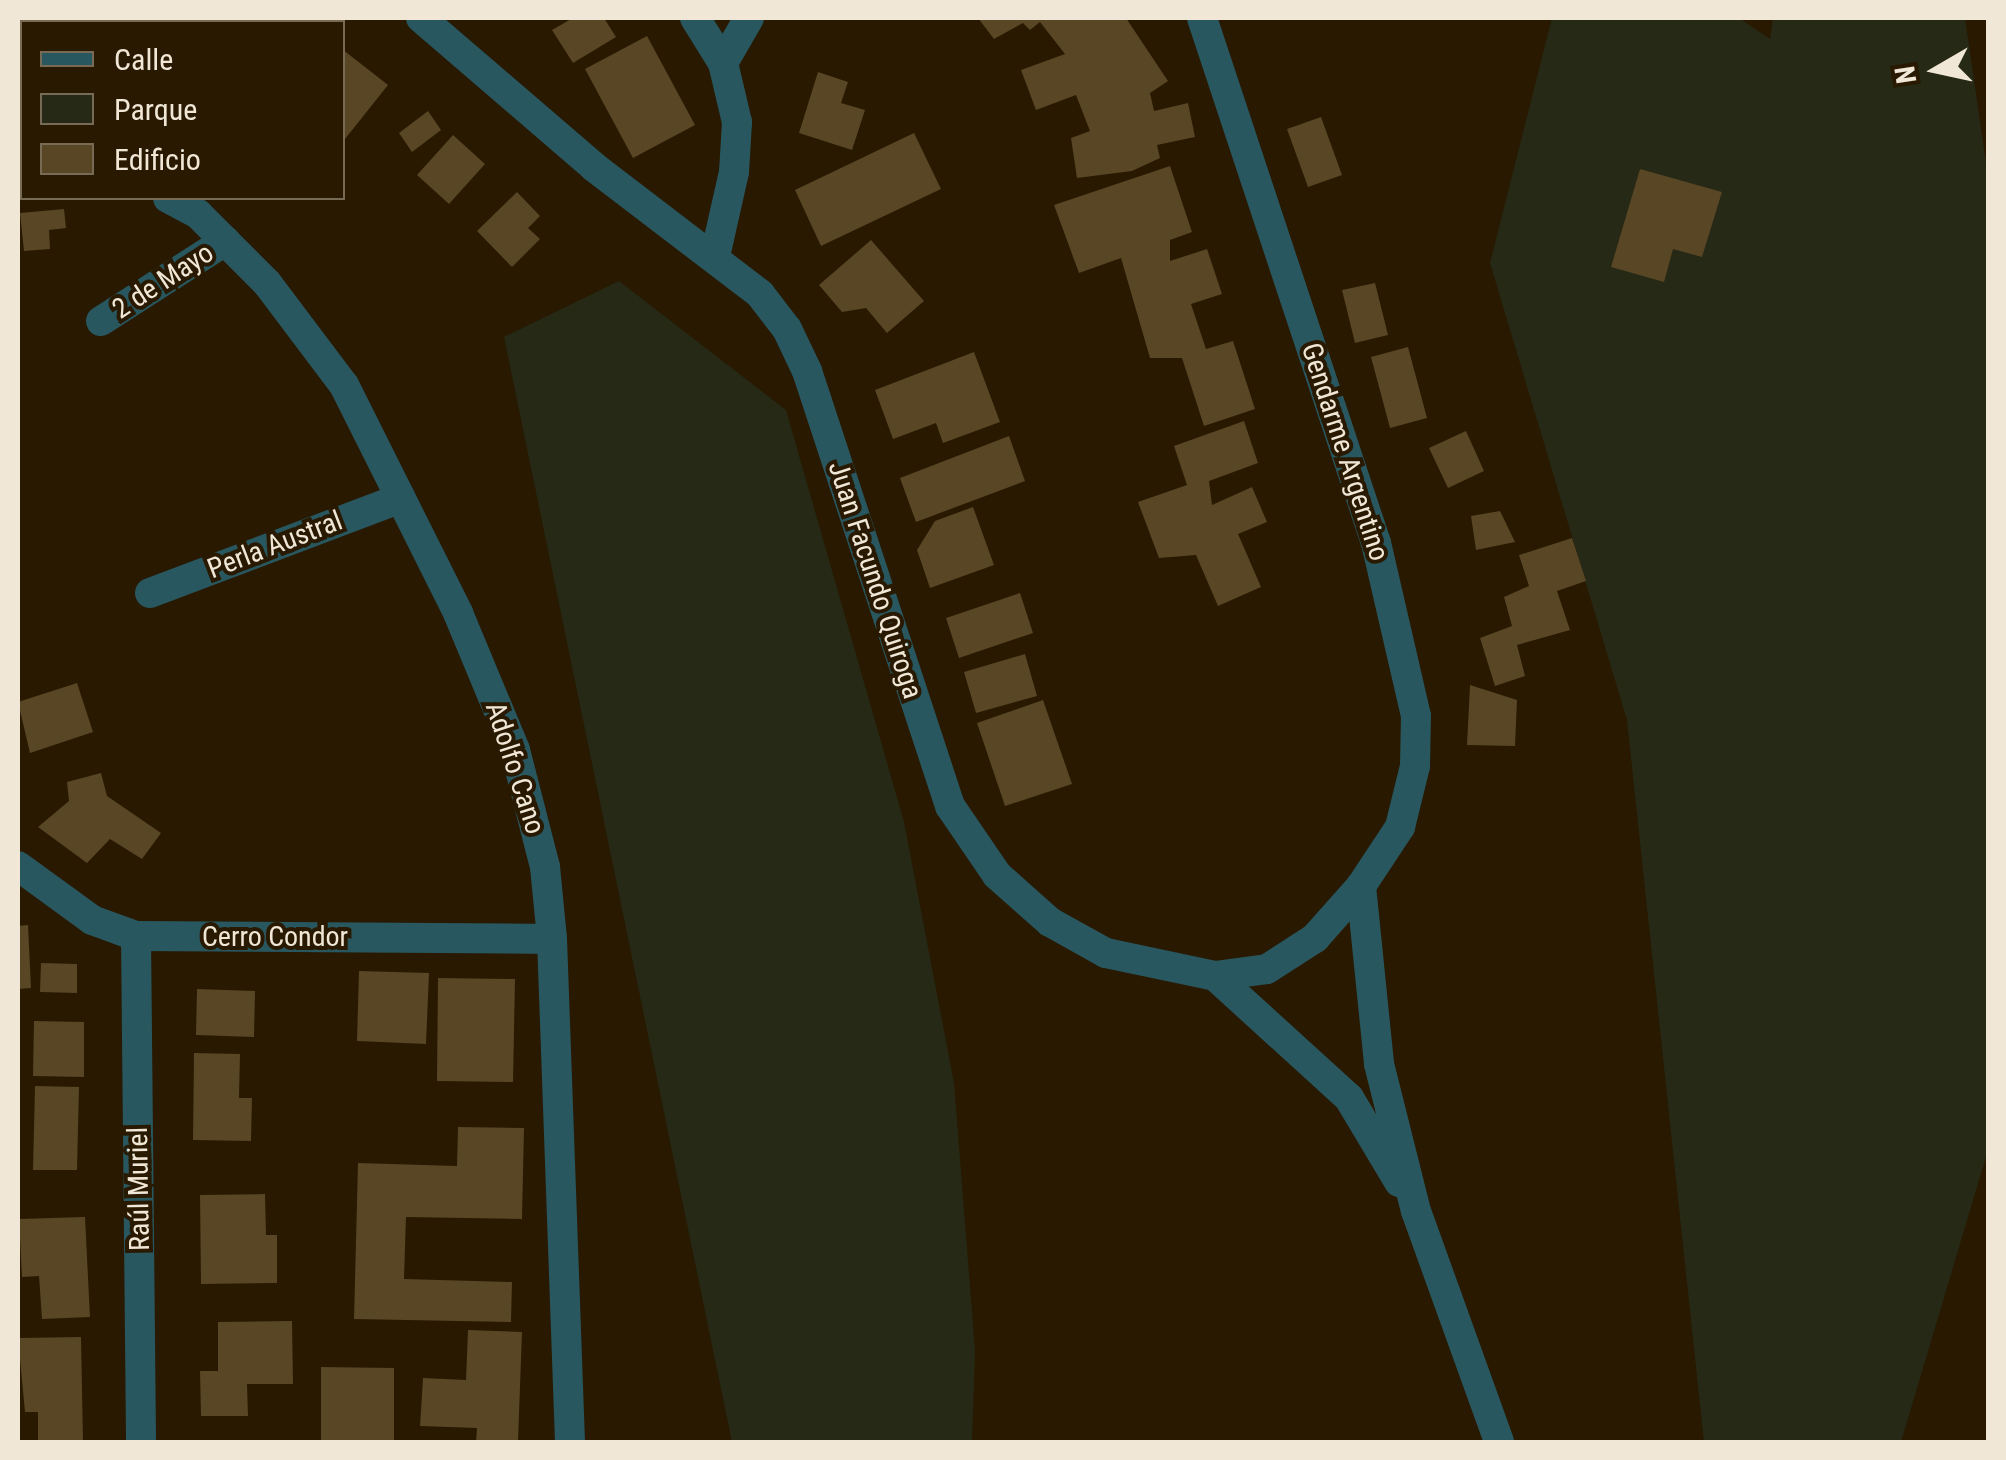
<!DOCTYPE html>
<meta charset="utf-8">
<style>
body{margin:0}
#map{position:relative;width:2006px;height:1460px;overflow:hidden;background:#281900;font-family:"Roboto Condensed",sans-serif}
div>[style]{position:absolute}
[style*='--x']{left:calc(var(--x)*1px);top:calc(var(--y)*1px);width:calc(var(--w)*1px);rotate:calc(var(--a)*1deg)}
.green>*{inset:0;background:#262915}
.building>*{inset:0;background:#584625}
.minor>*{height:30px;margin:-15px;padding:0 15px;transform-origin:15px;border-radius:15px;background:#29575f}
span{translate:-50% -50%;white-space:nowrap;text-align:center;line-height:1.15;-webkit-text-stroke:8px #281900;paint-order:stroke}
.street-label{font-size:28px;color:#f1e7d6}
.frame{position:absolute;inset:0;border:20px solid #f1e7d6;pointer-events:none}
.legend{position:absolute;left:20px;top:20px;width:325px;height:180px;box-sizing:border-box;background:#281900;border:2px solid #786b56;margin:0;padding:12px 18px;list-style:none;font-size:30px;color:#f1e7d6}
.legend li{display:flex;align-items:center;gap:20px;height:50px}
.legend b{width:50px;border:2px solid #786b56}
.north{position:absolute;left:1886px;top:20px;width:100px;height:100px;-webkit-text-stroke:8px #281900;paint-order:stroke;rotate:261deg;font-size:28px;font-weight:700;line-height:40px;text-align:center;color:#f1e7d6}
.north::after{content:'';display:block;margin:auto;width:35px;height:45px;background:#f1e7d6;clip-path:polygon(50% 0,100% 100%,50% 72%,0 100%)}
</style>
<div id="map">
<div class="green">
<div style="clip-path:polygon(1552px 18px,1739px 18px,1770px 39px,1773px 18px,1965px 18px,1988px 177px,1988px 1150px,1901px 1442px,1704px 1442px,1627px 720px,1490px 263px)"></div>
<div style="clip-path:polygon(619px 281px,786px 410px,904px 822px,954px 1083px,975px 1350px,972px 1442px,732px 1442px,504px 337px)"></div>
</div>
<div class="building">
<div style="clip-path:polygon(573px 18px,604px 18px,616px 37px,573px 63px,552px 30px)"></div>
<div style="clip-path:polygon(978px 18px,1126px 18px,1168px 81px,1150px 93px,1154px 111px,1188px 103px,1195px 137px,1157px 145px,1160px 158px,1132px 171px,1077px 178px,1071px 138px,1090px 131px,1076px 95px,1036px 110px,1021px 70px,1065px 54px,1040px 22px,1030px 30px,1023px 23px,994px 39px)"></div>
<div style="clip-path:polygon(647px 36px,695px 125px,633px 158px,585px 69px)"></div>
<div style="clip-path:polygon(342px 49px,388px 85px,345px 139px,342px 137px)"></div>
<div style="clip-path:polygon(818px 72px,848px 82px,841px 103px,865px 110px,852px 150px,799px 133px)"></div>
<div style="clip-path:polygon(428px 111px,441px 130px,412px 152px,399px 133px)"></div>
<div style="clip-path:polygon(1321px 117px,1342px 175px,1308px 187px,1287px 129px)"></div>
<div style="clip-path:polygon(914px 133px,941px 189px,821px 246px,795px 190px)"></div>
<div style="clip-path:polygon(453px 135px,485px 164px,449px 204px,417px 175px)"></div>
<div style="clip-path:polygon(1170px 166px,1192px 232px,1170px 240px,1170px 261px,1207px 249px,1222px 294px,1191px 304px,1206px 349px,1233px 341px,1255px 409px,1204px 426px,1182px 358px,1150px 358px,1121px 258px,1079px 273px,1054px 205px)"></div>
<div style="clip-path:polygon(1640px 169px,1722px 192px,1702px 257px,1673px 249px,1664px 282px,1611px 267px)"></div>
<div style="clip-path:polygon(517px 192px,540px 216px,528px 228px,540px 239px,512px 267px,477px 231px)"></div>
<div style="clip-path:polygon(64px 209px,66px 228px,49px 230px,50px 249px,24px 251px,20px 213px)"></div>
<div style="clip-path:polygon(871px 240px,924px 301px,887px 333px,866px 308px,842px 312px,819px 285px)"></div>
<div style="clip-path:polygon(1375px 283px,1388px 335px,1355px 343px,1342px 290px)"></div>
<div style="clip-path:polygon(1408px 347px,1427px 418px,1390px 428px,1371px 357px)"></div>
<div style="clip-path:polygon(974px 352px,1000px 422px,943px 443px,936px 423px,893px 439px,875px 390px)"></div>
<div style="clip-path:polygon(1244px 421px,1258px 463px,1209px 481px,1212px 505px,1252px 487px,1267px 522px,1238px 534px,1261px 587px,1218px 606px,1196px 555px,1159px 558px,1138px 502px,1187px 485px,1174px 446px)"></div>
<div style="clip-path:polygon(1466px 431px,1484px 471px,1448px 488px,1429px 448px)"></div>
<div style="clip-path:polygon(1009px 436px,1025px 481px,916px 522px,900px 478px)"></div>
<div style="clip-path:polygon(973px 507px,994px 565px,930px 588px,917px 550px,935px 521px)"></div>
<div style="clip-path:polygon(1500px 511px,1515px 542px,1476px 550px,1471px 516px)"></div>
<div style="clip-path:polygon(1572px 538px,1586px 581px,1557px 591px,1570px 630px,1517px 645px,1525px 676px,1495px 686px,1480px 638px,1512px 626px,1504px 597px,1529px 586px,1519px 555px)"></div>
<div style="clip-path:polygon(1020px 593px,1033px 633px,959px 658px,946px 618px)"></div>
<div style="clip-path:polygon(1025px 654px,1037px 696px,976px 713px,964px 672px)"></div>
<div style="clip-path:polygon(77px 683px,93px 732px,30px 753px,18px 702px)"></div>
<div style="clip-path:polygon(1470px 685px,1517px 700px,1515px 746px,1467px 745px)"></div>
<div style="clip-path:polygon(1043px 700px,1072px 784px,1005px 806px,977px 723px)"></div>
<div style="clip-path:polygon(101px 773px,107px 796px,161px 833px,142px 859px,110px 839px,87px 863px,38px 827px,69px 801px,67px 782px)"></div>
<div style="clip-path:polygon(28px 925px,31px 988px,18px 989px,18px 926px)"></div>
<div style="clip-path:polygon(41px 963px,77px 964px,77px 993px,40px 992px)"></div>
<div style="clip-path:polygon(359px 971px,429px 973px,426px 1044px,357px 1041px)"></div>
<div style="clip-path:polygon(438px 978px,515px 979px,513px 1082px,437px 1081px)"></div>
<div style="clip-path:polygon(197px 989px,255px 991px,254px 1037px,196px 1035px)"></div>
<div style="clip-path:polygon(34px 1021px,84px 1022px,84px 1077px,33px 1076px)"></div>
<div style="clip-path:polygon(194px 1053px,240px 1054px,239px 1098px,252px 1098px,251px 1141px,193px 1140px)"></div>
<div style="clip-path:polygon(35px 1086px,79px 1087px,77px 1170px,33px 1170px)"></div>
<div style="clip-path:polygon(458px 1127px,524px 1128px,522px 1219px,406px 1217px,404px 1279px,512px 1282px,511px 1322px,354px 1319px,358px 1163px,457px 1166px)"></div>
<div style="clip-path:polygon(265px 1194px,266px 1235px,277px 1235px,277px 1283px,201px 1284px,200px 1195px)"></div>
<div style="clip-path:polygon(85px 1217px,90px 1317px,42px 1319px,39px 1276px,22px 1277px,19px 1219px)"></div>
<div style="clip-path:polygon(292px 1321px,293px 1384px,247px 1384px,248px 1416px,201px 1416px,200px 1371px,218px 1371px,218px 1322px)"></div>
<div style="clip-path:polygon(468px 1330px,522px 1332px,518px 1442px,476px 1442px,477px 1428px,420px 1426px,423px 1378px,466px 1380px)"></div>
<div style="clip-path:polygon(81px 1337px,83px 1442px,38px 1442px,38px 1412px,25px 1412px,18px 1338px)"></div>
<div style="clip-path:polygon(321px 1367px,394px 1368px,394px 1442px,321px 1442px)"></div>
</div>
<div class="minor">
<div style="--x:421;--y:18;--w:228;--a:40.7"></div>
<div style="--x:594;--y:167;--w:209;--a:37.4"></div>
<div style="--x:760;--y:294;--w:44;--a:52.4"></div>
<div style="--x:787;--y:329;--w:47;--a:64.5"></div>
<div style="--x:807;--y:371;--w:458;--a:71.8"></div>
<div style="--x:950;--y:806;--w:83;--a:55.7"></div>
<div style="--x:997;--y:875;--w:71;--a:41.6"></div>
<div style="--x:1050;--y:922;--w:64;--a:29"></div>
<div style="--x:1106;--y:953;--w:111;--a:11.9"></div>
<div style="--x:1215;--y:976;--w:52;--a:-7.7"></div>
<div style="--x:1267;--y:969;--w:57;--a:-32.9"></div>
<div style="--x:1315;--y:938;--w:69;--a:-48.5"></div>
<div style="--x:1361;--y:886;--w:71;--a:-56.5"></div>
<div style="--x:1400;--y:827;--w:63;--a:-76.2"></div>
<div style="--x:1415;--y:766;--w:50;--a:-88.9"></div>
<div style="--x:1416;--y:716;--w:178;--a:-103"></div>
<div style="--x:1376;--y:543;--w:553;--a:-108.34"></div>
<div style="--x:695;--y:18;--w:53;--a:58.1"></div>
<div style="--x:723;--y:63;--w:61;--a:76.7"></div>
<div style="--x:737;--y:122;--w:50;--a:93.4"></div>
<div style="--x:734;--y:172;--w:86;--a:102.7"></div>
<div style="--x:723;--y:63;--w:52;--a:-60"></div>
<div style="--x:18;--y:156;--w:4;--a:14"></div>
<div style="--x:168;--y:198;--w:34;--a:28"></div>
<div style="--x:198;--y:214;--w:98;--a:45"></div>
<div style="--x:267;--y:283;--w:128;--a:53"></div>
<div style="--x:344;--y:385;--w:255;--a:63.4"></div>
<div style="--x:458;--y:613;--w:148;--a:67.4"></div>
<div style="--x:515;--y:750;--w:121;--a:75.6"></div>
<div style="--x:545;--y:867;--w:72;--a:84.4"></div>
<div style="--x:552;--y:939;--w:503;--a:87.95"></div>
<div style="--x:101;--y:321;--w:148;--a:-32.8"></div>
<div style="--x:150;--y:593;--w:268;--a:-20.7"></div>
<div style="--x:18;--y:866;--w:92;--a:36.1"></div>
<div style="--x:92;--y:920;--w:47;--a:20"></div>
<div style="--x:136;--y:936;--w:416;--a:0.4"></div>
<div style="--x:1361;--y:886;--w:179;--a:84.2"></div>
<div style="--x:1379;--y:1064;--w:152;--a:75.9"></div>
<div style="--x:1416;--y:1211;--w:245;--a:70.2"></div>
<div style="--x:136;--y:936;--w:506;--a:89.43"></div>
<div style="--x:1215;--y:976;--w:181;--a:42.3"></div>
<div style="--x:1349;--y:1098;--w:98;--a:59.2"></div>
</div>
<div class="street-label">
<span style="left:163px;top:281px;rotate:-33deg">2 de Mayo</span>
<span style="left:1345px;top:452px;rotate:72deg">Gendarme Argentino</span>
<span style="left:275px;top:545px;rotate:-21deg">Perla Austral</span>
<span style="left:875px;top:580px;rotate:72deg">Juan Facundo Quiroga</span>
<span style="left:515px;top:768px;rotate:72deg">Adolfo Cano</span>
<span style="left:275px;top:937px">Cerro Condor</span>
<span style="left:139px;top:1189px;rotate:-91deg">Raúl Muriel</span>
</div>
<div class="frame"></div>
<ul class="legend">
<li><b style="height:12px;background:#29575f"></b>Calle</li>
<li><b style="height:28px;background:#262915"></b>Parque</li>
<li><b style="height:28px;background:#584625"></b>Edificio</li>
</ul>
<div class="north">N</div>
</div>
